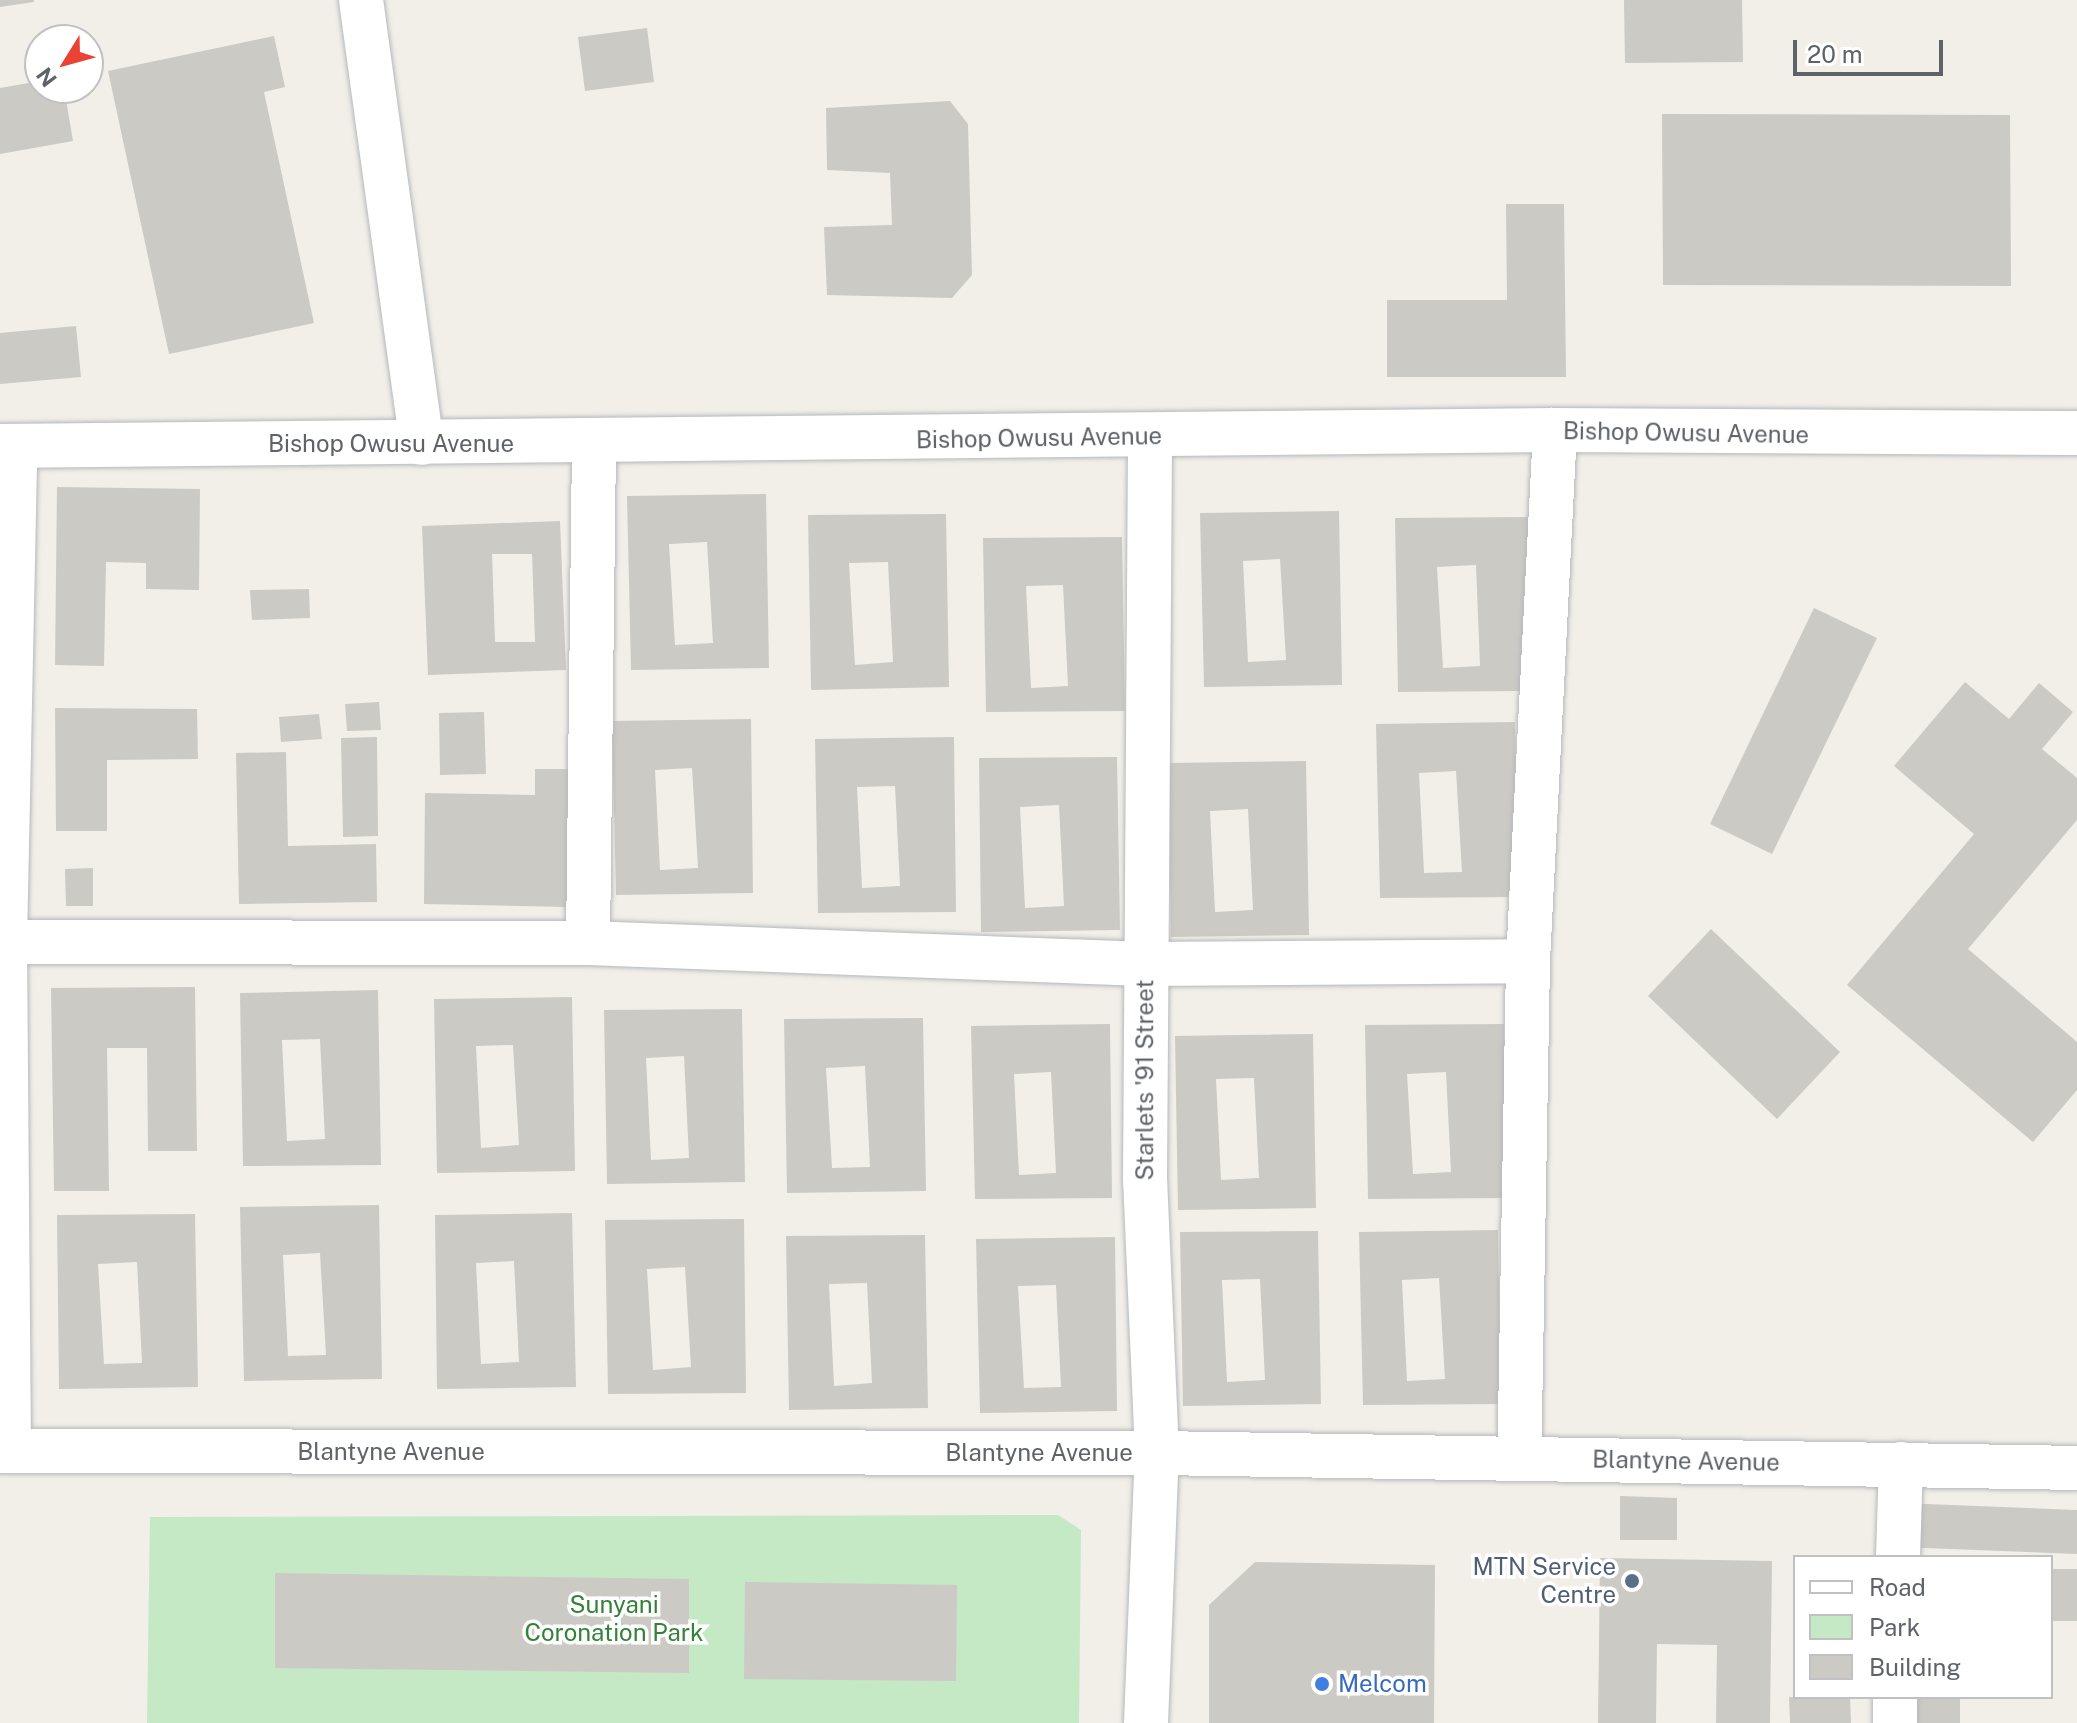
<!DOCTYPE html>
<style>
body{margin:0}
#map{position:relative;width:2077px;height:1723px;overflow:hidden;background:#f1efe8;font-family:"Public Sans",sans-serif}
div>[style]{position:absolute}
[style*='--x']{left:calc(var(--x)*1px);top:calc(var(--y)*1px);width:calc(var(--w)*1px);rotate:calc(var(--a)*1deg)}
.green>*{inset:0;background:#c5e8c5}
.building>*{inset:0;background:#cccac5}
.roads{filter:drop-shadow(0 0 2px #b5b8bc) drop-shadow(0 0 2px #b5b8bc)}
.minor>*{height:44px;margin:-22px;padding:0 22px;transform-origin:22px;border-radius:22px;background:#fff}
.dots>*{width:22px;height:22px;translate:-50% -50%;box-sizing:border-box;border:4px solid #fff;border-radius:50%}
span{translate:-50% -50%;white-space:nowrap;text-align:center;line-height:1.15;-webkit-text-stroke:7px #fff;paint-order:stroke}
.street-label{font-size:24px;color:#5f6368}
.service-label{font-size:24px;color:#4e5e75}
.right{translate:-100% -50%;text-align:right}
.park-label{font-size:24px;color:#348238}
.shop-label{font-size:24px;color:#366cbe}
.left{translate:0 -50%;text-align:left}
.legend{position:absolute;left:1793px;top:1555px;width:260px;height:144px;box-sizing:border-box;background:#fff;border:2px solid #bfc1c3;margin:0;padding:10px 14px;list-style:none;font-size:24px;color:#5f6368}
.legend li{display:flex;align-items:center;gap:16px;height:40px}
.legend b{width:40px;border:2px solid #bfc1c3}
.north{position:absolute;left:24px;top:24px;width:80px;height:80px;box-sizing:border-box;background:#fff;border:2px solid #bfc1c3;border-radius:50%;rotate:233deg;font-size:22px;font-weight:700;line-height:32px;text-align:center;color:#5f6368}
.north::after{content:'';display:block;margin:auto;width:28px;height:36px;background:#ea4335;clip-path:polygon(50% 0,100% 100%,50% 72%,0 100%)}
.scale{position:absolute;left:1793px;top:40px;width:150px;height:36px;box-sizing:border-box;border:4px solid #5f6368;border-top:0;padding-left:10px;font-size:24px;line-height:28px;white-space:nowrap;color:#5f6368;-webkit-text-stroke:6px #fff;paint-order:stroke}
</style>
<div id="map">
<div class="green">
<div style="clip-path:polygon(1058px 1515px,1081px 1530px,1079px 1723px,147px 1723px,150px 1517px)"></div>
</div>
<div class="building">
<div style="clip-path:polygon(0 0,34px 0,34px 2px,0 7px)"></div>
<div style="clip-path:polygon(1624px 0,1742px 0,1743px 62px,1625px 63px)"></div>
<div style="clip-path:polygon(647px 28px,654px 82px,585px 91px,578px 37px)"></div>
<div style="clip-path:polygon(274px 36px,285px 87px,264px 92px,314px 323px,169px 354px,108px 71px)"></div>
<div style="clip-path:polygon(40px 81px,40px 88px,64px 88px,73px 141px,0 154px,0 88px)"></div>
<div style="clip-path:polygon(950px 101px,968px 124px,972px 275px,952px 298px,827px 295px,824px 227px,892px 225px,890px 173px,827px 170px,826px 108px)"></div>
<div style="clip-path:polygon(1662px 114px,2010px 115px,2011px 286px,1663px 285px)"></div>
<div style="clip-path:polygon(1506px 204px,1564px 204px,1566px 377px,1387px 377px,1387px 300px,1507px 300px)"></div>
<div style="clip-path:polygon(76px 326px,81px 377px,0 384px,0 333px)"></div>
<div style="clip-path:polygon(57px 487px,200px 489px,199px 590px,146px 589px,146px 563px,106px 562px,104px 666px,55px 665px)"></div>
<div style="clip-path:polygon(evenodd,766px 494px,769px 668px,631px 670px,627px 496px,766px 494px,707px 542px,713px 643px,675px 645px,669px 544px,707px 542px)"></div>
<div style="clip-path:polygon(evenodd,1339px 511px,1342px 685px,1204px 687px,1200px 513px,1339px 511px,1280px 559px,1286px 660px,1248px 662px,1243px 561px,1280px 559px)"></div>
<div style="clip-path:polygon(evenodd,946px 514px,949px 687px,811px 690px,808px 515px,946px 514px,888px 562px,893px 662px,855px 665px,849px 563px,888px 562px)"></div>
<div style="clip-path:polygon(evenodd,1534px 517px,1537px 691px,1398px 692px,1395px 518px,1534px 517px,1476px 565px,1480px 666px,1443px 668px,1437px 567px,1476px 565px)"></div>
<div style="clip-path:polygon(evenodd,560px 521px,566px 670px,428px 675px,422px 526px,560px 521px,492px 554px,532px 554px,535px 642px,495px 642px,492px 554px)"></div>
<div style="clip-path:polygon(evenodd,1122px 537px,1125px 711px,986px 712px,983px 538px,1122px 537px,1063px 585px,1068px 686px,1031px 688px,1026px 586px,1063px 585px)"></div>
<div style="clip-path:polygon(309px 589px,310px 618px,252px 620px,250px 590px)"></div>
<div style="clip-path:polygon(1814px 608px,1877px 638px,1772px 854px,1710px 824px)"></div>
<div style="clip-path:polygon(1965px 682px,2009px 719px,2039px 683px,2073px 712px,2042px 749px,2077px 778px,2077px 820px,1968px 949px,2077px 1042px,2077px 1090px,2033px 1142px,1847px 985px,1974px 834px,1894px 766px)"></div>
<div style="clip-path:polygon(379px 702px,381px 730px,347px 731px,345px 704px)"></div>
<div style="clip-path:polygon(55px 708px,197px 709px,198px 759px,107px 760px,107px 831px,56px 831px)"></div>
<div style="clip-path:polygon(484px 712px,486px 774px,440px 775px,439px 713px)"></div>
<div style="clip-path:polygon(319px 714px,322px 739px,281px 742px,279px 717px)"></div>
<div style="clip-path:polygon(evenodd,751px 719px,753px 893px,616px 895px,612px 721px,751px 719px,692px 768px,698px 868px,660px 870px,655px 770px,692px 768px)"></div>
<div style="clip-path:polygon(evenodd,1515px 722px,1518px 897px,1380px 898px,1376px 724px,1515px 722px,1456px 771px,1462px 872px,1424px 873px,1419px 773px,1456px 771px)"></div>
<div style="clip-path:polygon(377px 737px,378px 836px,343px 837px,341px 738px)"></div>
<div style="clip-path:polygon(evenodd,954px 737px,956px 912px,818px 913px,815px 739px,954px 737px,895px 786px,900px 886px,862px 888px,857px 787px,895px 786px)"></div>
<div style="clip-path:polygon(286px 752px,288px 846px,376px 844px,377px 902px,239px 904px,236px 753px)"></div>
<div style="clip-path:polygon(evenodd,1117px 757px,1120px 930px,981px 932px,979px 758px,1117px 757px,1059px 805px,1064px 906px,1025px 908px,1020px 807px,1059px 805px)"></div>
<div style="clip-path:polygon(evenodd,1306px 761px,1309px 935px,1171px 937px,1168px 763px,1306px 761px,1248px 809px,1253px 910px,1215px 912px,1210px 811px,1248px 809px)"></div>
<div style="clip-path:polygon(535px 769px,568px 769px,567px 907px,424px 904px,425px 793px,535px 795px)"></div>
<div style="clip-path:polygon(93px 868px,93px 906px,66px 906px,65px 869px)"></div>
<div style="clip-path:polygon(1711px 929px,1840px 1052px,1777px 1119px,1648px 996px)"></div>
<div style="clip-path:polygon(195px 987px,197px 1151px,148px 1151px,147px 1048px,107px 1048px,109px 1191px,54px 1191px,51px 988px)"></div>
<div style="clip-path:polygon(evenodd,378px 990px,381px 1165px,243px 1166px,240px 993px,378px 990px,320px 1039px,325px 1139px,287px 1141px,282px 1040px,320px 1039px)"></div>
<div style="clip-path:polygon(evenodd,572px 997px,575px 1171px,437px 1173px,434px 999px,572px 997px,513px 1045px,519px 1145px,481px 1148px,476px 1046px,513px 1045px)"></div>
<div style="clip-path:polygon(evenodd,742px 1009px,745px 1182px,607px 1184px,604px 1010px,742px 1009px,684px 1056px,689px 1158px,651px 1160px,646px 1058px,684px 1056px)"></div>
<div style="clip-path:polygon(evenodd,923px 1018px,926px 1191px,787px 1193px,784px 1019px,923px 1018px,865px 1066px,870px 1167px,832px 1168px,826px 1068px,865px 1066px)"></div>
<div style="clip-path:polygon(evenodd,1110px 1024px,1112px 1198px,975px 1199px,971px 1026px,1110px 1024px,1051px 1072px,1056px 1173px,1019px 1175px,1014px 1074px,1051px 1072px)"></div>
<div style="clip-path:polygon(evenodd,1504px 1024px,1507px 1198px,1368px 1199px,1365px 1025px,1504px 1024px,1446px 1072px,1451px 1172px,1413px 1174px,1407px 1074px,1446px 1072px)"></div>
<div style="clip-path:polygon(evenodd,1313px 1034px,1316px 1208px,1178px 1210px,1175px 1036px,1313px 1034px,1254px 1078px,1259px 1178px,1221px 1180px,1216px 1079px,1254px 1078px)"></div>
<div style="clip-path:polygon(evenodd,379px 1205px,382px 1379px,244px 1381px,240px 1207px,379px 1205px,320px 1253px,326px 1355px,288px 1356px,283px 1255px,320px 1253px)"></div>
<div style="clip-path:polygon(evenodd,572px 1213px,576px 1387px,437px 1389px,435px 1215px,572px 1213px,514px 1261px,519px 1362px,481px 1364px,476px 1263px,514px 1261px)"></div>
<div style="clip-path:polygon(evenodd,195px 1214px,198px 1387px,59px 1389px,57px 1215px,195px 1214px,137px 1262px,142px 1363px,104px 1364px,98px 1264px,137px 1262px)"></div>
<div style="clip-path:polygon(evenodd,744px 1219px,746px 1393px,608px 1394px,605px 1220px,744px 1219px,685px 1267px,691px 1367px,653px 1370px,647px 1269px,685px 1267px)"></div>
<div style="clip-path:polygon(evenodd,1498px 1230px,1501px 1404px,1363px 1405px,1359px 1232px,1498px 1230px,1439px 1278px,1445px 1379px,1407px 1381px,1402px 1280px,1439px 1278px)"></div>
<div style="clip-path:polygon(evenodd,1318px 1231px,1321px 1404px,1183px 1406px,1180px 1232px,1318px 1231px,1260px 1279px,1265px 1380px,1227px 1382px,1222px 1280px,1260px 1279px)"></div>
<div style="clip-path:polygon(evenodd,925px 1235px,928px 1408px,789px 1410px,786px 1236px,925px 1235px,867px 1283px,872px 1383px,834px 1386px,829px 1284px,867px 1283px)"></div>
<div style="clip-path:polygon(evenodd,1115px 1237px,1117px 1411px,980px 1413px,976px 1239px,1115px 1237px,1056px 1285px,1061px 1387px,1024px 1388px,1018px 1286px,1056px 1285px)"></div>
<div style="clip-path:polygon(1620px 1496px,1677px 1498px,1677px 1540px,1620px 1540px)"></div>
<div style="clip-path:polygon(1901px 1503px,2077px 1510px,2077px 1554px,1899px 1547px)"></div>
<div style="clip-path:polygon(1600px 1558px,1772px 1561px,1770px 1723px,1716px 1723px,1717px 1645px,1657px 1644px,1656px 1723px,1598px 1723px)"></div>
<div style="clip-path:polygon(1255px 1562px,1435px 1565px,1434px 1723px,1209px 1723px,1209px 1605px)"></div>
<div style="clip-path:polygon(2051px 1569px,2077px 1569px,2077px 1621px,2051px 1621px)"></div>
<div style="clip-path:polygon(275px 1573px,689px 1579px,689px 1673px,275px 1668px)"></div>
<div style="clip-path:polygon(745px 1582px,957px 1585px,956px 1681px,744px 1679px)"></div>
<div style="clip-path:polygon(1789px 1697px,1850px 1697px,1851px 1723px,1790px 1723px)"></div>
<div style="clip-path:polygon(1909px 1697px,1960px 1697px,1960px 1723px,1909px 1723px)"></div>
</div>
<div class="roads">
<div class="minor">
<div style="--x:361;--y:0;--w:447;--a:82.2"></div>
<div style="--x:0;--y:446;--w:1555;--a:-0.59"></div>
<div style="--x:1555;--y:430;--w:522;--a:0.33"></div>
<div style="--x:0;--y:942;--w:588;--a:0.1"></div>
<div style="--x:588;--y:943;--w:557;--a:2.16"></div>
<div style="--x:1145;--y:964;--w:383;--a:-0.4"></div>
<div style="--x:1528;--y:961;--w:498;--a:91"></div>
<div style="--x:588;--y:943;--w:501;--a:-89.31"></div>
<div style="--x:1528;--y:961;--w:532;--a:-87.09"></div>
<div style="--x:0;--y:1451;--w:1157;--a:0.1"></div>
<div style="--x:1157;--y:1453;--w:920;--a:0.93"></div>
<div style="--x:9;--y:1451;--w:509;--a:-90.45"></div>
<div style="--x:5;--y:942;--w:496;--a:-88.8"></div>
<div style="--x:1898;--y:1557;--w:93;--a:-88.2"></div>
<div style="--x:1146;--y:1723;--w:270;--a:-87.7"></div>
<div style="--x:1157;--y:1453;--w:273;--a:-92.5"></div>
<div style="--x:1145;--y:1180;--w:743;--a:-89.61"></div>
<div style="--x:1895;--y:1723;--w:26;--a:-90"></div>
</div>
</div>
<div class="dots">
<div style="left:1632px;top:1581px;background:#5c6f8a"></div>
<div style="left:1322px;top:1684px;background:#3f7fe0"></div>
</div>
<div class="street-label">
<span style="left:1686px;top:433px;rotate:1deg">Bishop Owusu Avenue</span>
<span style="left:1039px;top:438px;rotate:-1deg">Bishop Owusu Avenue</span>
<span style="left:391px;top:444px">Bishop Owusu Avenue</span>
<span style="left:1145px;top:1080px;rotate:-90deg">Starlets '91 Street</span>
<span style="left:391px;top:1452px">Blantyne Avenue</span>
<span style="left:1039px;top:1453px">Blantyne Avenue</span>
<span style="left:1686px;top:1461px;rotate:1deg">Blantyne Avenue</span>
</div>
<div class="service-label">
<span class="right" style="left:1616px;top:1581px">MTN Service<br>Centre</span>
</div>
<div class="park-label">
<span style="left:614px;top:1619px">Sunyani<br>Coronation Park</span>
</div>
<div class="shop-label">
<span class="left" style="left:1338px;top:1684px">Melcom</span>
</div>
<ul class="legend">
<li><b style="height:10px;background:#fff"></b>Road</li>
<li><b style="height:22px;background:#c5e8c5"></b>Park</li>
<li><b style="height:22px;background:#cccac5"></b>Building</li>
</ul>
<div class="north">N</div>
<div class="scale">20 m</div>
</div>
